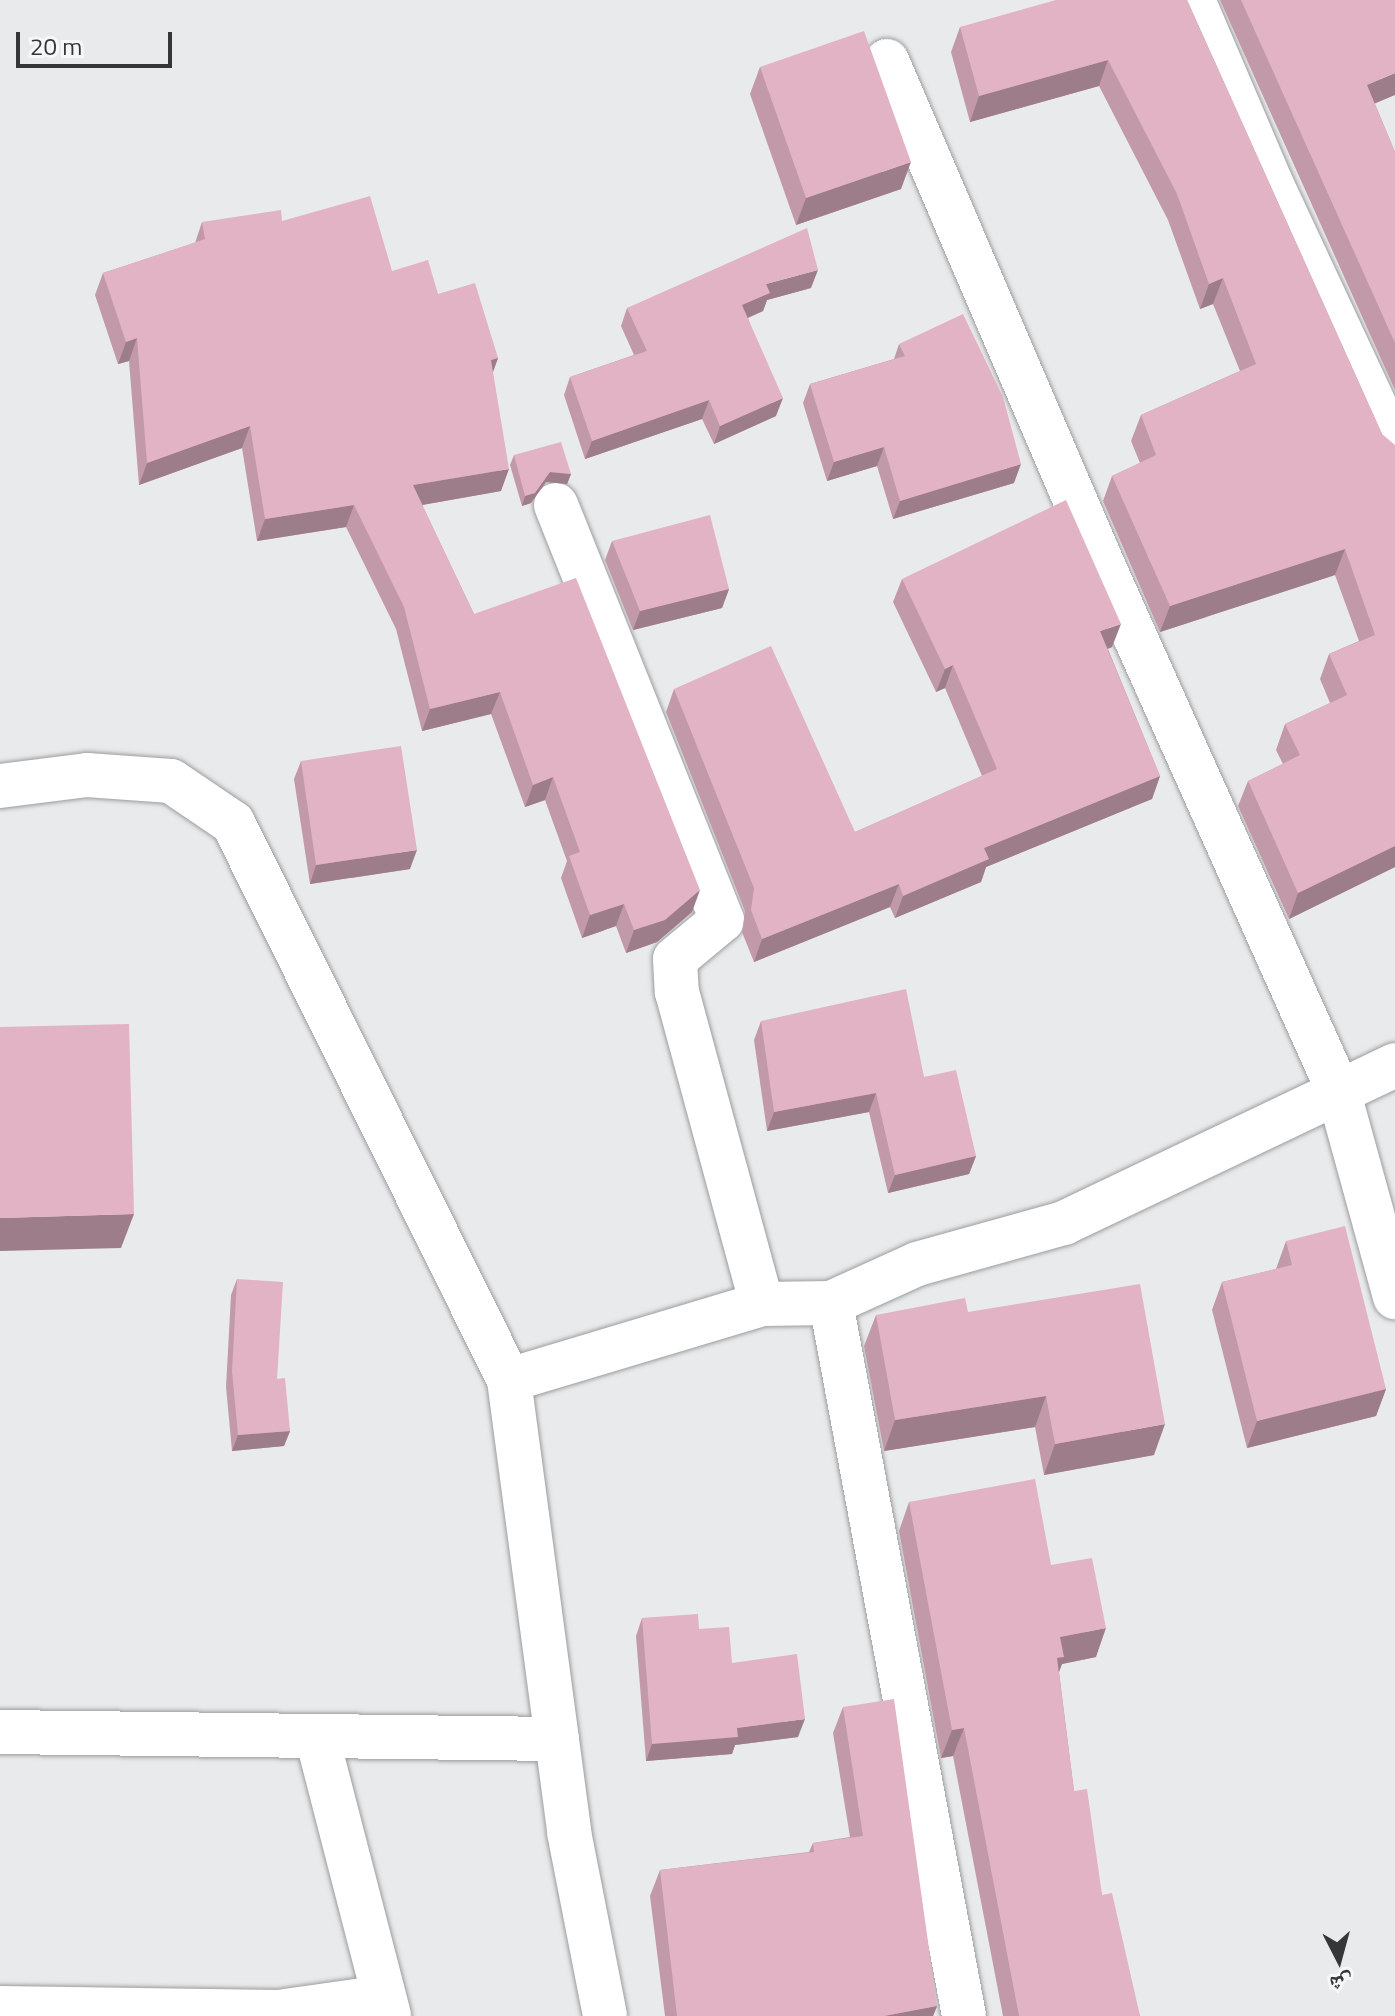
<!DOCTYPE html>
<meta charset="utf-8">
<style>
body{margin:0}
#map{position:relative;width:1395px;height:2016px;overflow:hidden;background:#e9eaeb;font-family:"Titillium Web","Noto Naskh Arabic",sans-serif}
div>[style]{position:absolute}
[style*='--x']{left:calc(var(--x)*1px);top:calc(var(--y)*1px);width:calc(var(--w)*1px);rotate:calc(var(--a)*1deg)}
.roads{filter:drop-shadow(0 0 2px #9c9d9f) drop-shadow(0 0 2px #9c9d9f)}
.minor>*{height:44px;margin:-22px;padding:0 22px;transform-origin:22px;border-radius:22px;background:#fff}
.wall>*{inset:0;background:#c299a9}
.shaded-wall>*{inset:0;background:#9e7d8a}
.building>*{inset:0;background:#e2b2c5}
span{translate:-50% -50%;white-space:nowrap;text-align:center;line-height:1.15;-webkit-text-stroke:8px #f6f7f9;paint-order:stroke}
.north{position:absolute;left:1299px;top:1920px;width:80px;height:80px;-webkit-text-stroke:6px #f6f7f9;paint-order:stroke;rotate:174deg;font-size:22px;font-weight:700;line-height:32px;text-align:center;color:#353637}
.north::after{content:'';display:block;margin:auto;width:28px;height:36px;background:#353637;clip-path:polygon(50% 0,100% 100%,50% 72%,0 100%)}
.scale{position:absolute;left:16px;top:32px;width:156px;height:36px;box-sizing:border-box;border:4px solid #353637;border-top:0;padding-left:10px;font-size:24px;line-height:28px;white-space:nowrap;color:#353637;-webkit-text-stroke:6px #f6f7f9;paint-order:stroke}
</style>
<div id="map">
<div class="roads">
<div class="minor">
<div style="--x:1193;--y:0;--w:199;--a:66.9"></div>
<div style="--x:1271;--y:183;--w:293;--a:65"></div>
<div style="--x:887;--y:61;--w:546;--a:66.82"></div>
<div style="--x:1102;--y:563;--w:577;--a:65.88"></div>
<div style="--x:1338;--y:1090;--w:215;--a:74.6"></div>
<div style="--x:556;--y:505;--w:447;--a:68.2"></div>
<div style="--x:722;--y:920;--w:61;--a:140.3"></div>
<div style="--x:675;--y:959;--w:33;--a:87"></div>
<div style="--x:677;--y:992;--w:323;--a:74.8"></div>
<div style="--x:0;--y:786;--w:88;--a:-7.2"></div>
<div style="--x:87;--y:775;--w:84;--a:4.1"></div>
<div style="--x:171;--y:781;--w:75;--a:34.1"></div>
<div style="--x:233;--y:823;--w:622;--a:63.64"></div>
<div style="--x:509;--y:1380;--w:456;--a:82.4"></div>
<div style="--x:569;--y:1832;--w:187;--a:78.9"></div>
<div style="--x:831;--y:1303;--w:725;--a:79.43"></div>
<div style="--x:509;--y:1380;--w:264;--a:-16.7"></div>
<div style="--x:762;--y:1304;--w:69;--a:-0.8"></div>
<div style="--x:831;--y:1303;--w:94;--a:-24.4"></div>
<div style="--x:917;--y:1264;--w:153;--a:-15.6"></div>
<div style="--x:1064;--y:1223;--w:367;--a:-25.5"></div>
<div style="--x:0;--y:1732;--w:557;--a:0.72"></div>
<div style="--x:317;--y:1737;--w:288;--a:75.5"></div>
<div style="--x:0;--y:2008;--w:278;--a:0.8"></div>
<div style="--x:278;--y:2012;--w:107;--a:-8.1"></div>
</div>
</div>
<div class="wall">
<div style="clip-path:polygon(1187px 0,1382px 434px,1395px 867px,1289px 919px,1238px 806px,1248px 781px,1283px 764px,1276px 750px,1285px 724px,1330px 703px,1320px 679px,1329px 654px,1359px 641px,1335px 575px,1160px 632px,1103px 501px,1112px 476px,1140px 463px,1131px 441px,1141px 415px,1240px 371px,1213px 304px,1200px 309px,1168px 220px,1099px 86px,970px 122px,951px 52px,960px 27px)"></div>
<div style="clip-path:polygon(1220px 0,1395px 0,1375px 104px,1395px 152px,1395px 390px)"></div>
<div style="clip-path:polygon(760px 67px,901px 189px,796px 225px,750px 94px)"></div>
<div style="clip-path:polygon(282px 221px,392px 271px,438px 294px,498px 358px,493px 372px,501px 491px,422px 505px,474px 614px,692px 912px,657px 942px,626px 953px,616px 926px,582px 938px,561px 878px,567px 861px,545px 800px,525px 807px,491px 714px,422px 731px,396px 629px,346px 527px,257px 541px,242px 448px,139px 485px,129px 361px,118px 364px,95px 295px,103px 273px,195px 243px,202px 222px)"></div>
<div style="clip-path:polygon(811px 288px,767px 300px,763px 311px,748px 318px,776px 416px,714px 444px,702px 419px,585px 459px,564px 395px,570px 377px,634px 355px,621px 326px,627px 308px)"></div>
<div style="clip-path:polygon(899px 344px,1014px 483px,893px 519px,877px 466px,827px 481px,803px 403px,810px 384px,894px 359px)"></div>
<div style="clip-path:polygon(514px 455px,571px 474px,567px 484px,546px 482px,531px 503px,522px 506px,510px 465px)"></div>
<div style="clip-path:polygon(612px 541px,729px 589px,722px 608px,633px 630px,605px 560px)"></div>
<div style="clip-path:polygon(902px 579px,1112px 647px,1108px 649px,1160px 776px,1152px 799px,986px 867px,981px 882px,895px 918px,890px 907px,754px 962px,742px 932px,745px 911px,666px 712px,674px 689px,855px 832px,982px 776px,945px 688px,936px 692px,893px 602px)"></div>
<div style="clip-path:polygon(301px 761px,410px 869px,310px 884px,294px 779px)"></div>
<div style="clip-path:polygon(761px 1021px,924px 1077px,976px 1156px,969px 1174px,888px 1193px,869px 1112px,767px 1131px,754px 1040px)"></div>
<div style="clip-path:polygon(1286px 1241px,1386px 1389px,1376px 1416px,1247px 1448px,1212px 1310px,1222px 1282px,1276px 1269px)"></div>
<div style="clip-path:polygon(237px 1279px,277px 1379px,290px 1431px,284px 1446px,232px 1451px,226px 1387px,231px 1295px)"></div>
<div style="clip-path:polygon(968px 1312px,1154px 1455px,1044px 1475px,1035px 1427px,884px 1451px,864px 1346px,876px 1315px)"></div>
<div style="clip-path:polygon(909px 1502px,1051px 1565px,1096px 1657px,1062px 1664px,1059px 1672px,1074px 1791px,1102px 1895px,1140px 2016px,1003px 2016px,953px 1756px,941px 1758px,899px 1531px)"></div>
<div style="clip-path:polygon(642px 1618px,699px 1629px,732px 1663px,798px 1737px,735px 1745px,732px 1754px,646px 1761px,636px 1636px)"></div>
<div style="clip-path:polygon(843px 1707px,937px 2006px,933px 2016px,665px 2016px,650px 1896px,660px 1870px,809px 1852px,813px 1843px,850px 1837px,833px 1733px)"></div>
</div>
<div class="shaded-wall">
<div style="clip-path:polygon(1108px 60px,1099px 86px,970px 122px,979px 96px)"></div>
<div style="clip-path:polygon(1395px 73px,1395px 95px,1357px 111px,1367px 85px)"></div>
<div style="clip-path:polygon(911px 162px,901px 189px,796px 225px,806px 198px)"></div>
<div style="clip-path:polygon(818px 270px,811px 288px,767px 300px,763px 311px,736px 323px,742px 305px,766px 284px)"></div>
<div style="clip-path:polygon(1223px 278px,1213px 304px,1200px 309px,1209px 284px)"></div>
<div style="clip-path:polygon(137px 338px,129px 361px,118px 364px,126px 342px)"></div>
<div style="clip-path:polygon(498px 358px,490px 380px,491px 360px)"></div>
<div style="clip-path:polygon(783px 398px,776px 416px,714px 444px,720px 426px)"></div>
<div style="clip-path:polygon(709px 400px,702px 419px,585px 459px,592px 441px)"></div>
<div style="clip-path:polygon(250px 426px,242px 448px,139px 485px,147px 463px)"></div>
<div style="clip-path:polygon(884px 447px,877px 466px,827px 481px,834px 462px)"></div>
<div style="clip-path:polygon(1021px 464px,1014px 483px,893px 519px,900px 501px)"></div>
<div style="clip-path:polygon(509px 469px,501px 491px,405px 508px,413px 485px)"></div>
<div style="clip-path:polygon(550px 472px,571px 474px,567px 484px,546px 482px,531px 503px,522px 506px,525px 496px)"></div>
<div style="clip-path:polygon(354px 505px,346px 527px,257px 541px,265px 519px)"></div>
<div style="clip-path:polygon(1345px 549px,1335px 575px,1160px 632px,1170px 606px)"></div>
<div style="clip-path:polygon(729px 589px,722px 608px,633px 630px,640px 611px)"></div>
<div style="clip-path:polygon(1121px 624px,1112px 647px,1092px 654px,1100px 631px)"></div>
<div style="clip-path:polygon(953px 665px,945px 688px,936px 692px,945px 669px)"></div>
<div style="clip-path:polygon(500px 692px,491px 714px,422px 731px,430px 709px)"></div>
<div style="clip-path:polygon(1160px 776px,1152px 799px,986px 867px,981px 882px,895px 918px,903px 896px,984px 848px)"></div>
<div style="clip-path:polygon(553px 777px,545px 800px,525px 807px,533px 785px)"></div>
<div style="clip-path:polygon(1395px 846px,1395px 867px,1289px 919px,1298px 893px)"></div>
<div style="clip-path:polygon(417px 850px,410px 869px,310px 884px,316px 865px)"></div>
<div style="clip-path:polygon(899px 884px,890px 907px,754px 962px,762px 939px)"></div>
<div style="clip-path:polygon(700px 890px,692px 912px,657px 942px,626px 953px,634px 930px)"></div>
<div style="clip-path:polygon(624px 904px,616px 926px,582px 938px,590px 915px)"></div>
<div style="clip-path:polygon(876px 1093px,869px 1112px,767px 1131px,774px 1112px)"></div>
<div style="clip-path:polygon(976px 1156px,969px 1174px,888px 1193px,895px 1175px)"></div>
<div style="clip-path:polygon(134px 1214px,121px 1248px,0 1251px,0 1218px)"></div>
<div style="clip-path:polygon(1386px 1389px,1376px 1416px,1247px 1448px,1257px 1421px)"></div>
<div style="clip-path:polygon(1046px 1396px,1035px 1427px,884px 1451px,895px 1420px)"></div>
<div style="clip-path:polygon(1165px 1424px,1154px 1455px,1044px 1475px,1055px 1444px)"></div>
<div style="clip-path:polygon(290px 1431px,284px 1446px,232px 1451px,238px 1435px)"></div>
<div style="clip-path:polygon(1106px 1628px,1096px 1657px,1062px 1664px,1054px 1685px,1060px 1637px)"></div>
<div style="clip-path:polygon(805px 1719px,798px 1737px,735px 1745px,732px 1754px,646px 1761px,652px 1744px,737px 1728px)"></div>
<div style="clip-path:polygon(964px 1728px,953px 1756px,941px 1758px,952px 1730px)"></div>
<div style="clip-path:polygon(937px 2006px,933px 2016px,884px 2016px)"></div>
</div>
<div class="building">
<div style="clip-path:polygon(1056px 0,1187px 0,1382px 434px,1395px 445px,1395px 846px,1298px 893px,1248px 781px,1300px 755px,1285px 724px,1347px 695px,1329px 654px,1375px 635px,1345px 549px,1170px 606px,1112px 476px,1156px 455px,1141px 415px,1256px 364px,1223px 278px,1209px 284px,1177px 194px,1108px 60px,979px 96px,960px 27px)"></div>
<div style="clip-path:polygon(1241px 0,1395px 0,1395px 73px,1367px 85px,1395px 152px,1395px 343px)"></div>
<div style="clip-path:polygon(864px 31px,911px 162px,806px 198px,760px 67px)"></div>
<div style="clip-path:polygon(370px 196px,392px 271px,428px 260px,438px 294px,475px 283px,498px 358px,491px 360px,509px 469px,413px 485px,474px 614px,576px 578px,700px 890px,665px 920px,634px 930px,624px 904px,590px 915px,569px 856px,580px 852px,553px 777px,533px 785px,500px 692px,430px 709px,404px 607px,354px 505px,265px 519px,250px 426px,147px 463px,137px 338px,126px 342px,103px 273px,205px 239px,202px 222px,281px 210px,282px 221px)"></div>
<div style="clip-path:polygon(807px 228px,818px 270px,766px 284px,770px 293px,742px 305px,783px 398px,720px 426px,709px 400px,592px 441px,570px 377px,647px 351px,627px 308px)"></div>
<div style="clip-path:polygon(963px 314px,1003px 397px,1021px 464px,900px 501px,884px 447px,834px 462px,810px 384px,905px 356px,899px 344px)"></div>
<div style="clip-path:polygon(561px 442px,571px 474px,550px 472px,535px 493px,525px 496px,514px 455px)"></div>
<div style="clip-path:polygon(1066px 500px,1121px 624px,1100px 631px,1160px 776px,984px 848px,989px 859px,903px 896px,899px 884px,762px 939px,751px 910px,754px 888px,674px 689px,771px 646px,855px 832px,997px 769px,953px 665px,945px 669px,902px 579px)"></div>
<div style="clip-path:polygon(710px 515px,729px 589px,640px 611px,612px 541px)"></div>
<div style="clip-path:polygon(401px 746px,417px 850px,316px 865px,301px 761px)"></div>
<div style="clip-path:polygon(906px 989px,924px 1077px,956px 1070px,976px 1156px,895px 1175px,876px 1093px,774px 1112px,761px 1021px)"></div>
<div style="clip-path:polygon(129px 1024px,134px 1214px,0 1218px,0 1027px)"></div>
<div style="clip-path:polygon(1345px 1226px,1386px 1389px,1257px 1421px,1222px 1282px,1292px 1265px,1286px 1241px)"></div>
<div style="clip-path:polygon(237px 1279px,283px 1282px,277px 1379px,285px 1378px,290px 1431px,238px 1435px,232px 1371px)"></div>
<div style="clip-path:polygon(1140px 1284px,1165px 1424px,1055px 1444px,1046px 1396px,895px 1420px,876px 1315px,965px 1298px,968px 1312px)"></div>
<div style="clip-path:polygon(1035px 1479px,1051px 1565px,1092px 1558px,1106px 1628px,1060px 1637px,1064px 1657px,1057px 1658px,1074px 1791px,1087px 1789px,1102px 1895px,1112px 1893px,1140px 2016px,1019px 2016px,964px 1728px,952px 1730px,909px 1502px)"></div>
<div style="clip-path:polygon(698px 1614px,699px 1629px,729px 1627px,732px 1663px,797px 1654px,805px 1719px,737px 1728px,738px 1737px,652px 1744px,642px 1618px)"></div>
<div style="clip-path:polygon(894px 1699px,937px 2006px,884px 2016px,677px 2016px,660px 1870px,814px 1852px,813px 1843px,863px 1836px,843px 1707px)"></div>
</div>
<div class="north">ش</div>
<div class="scale">20 m</div>
</div>
